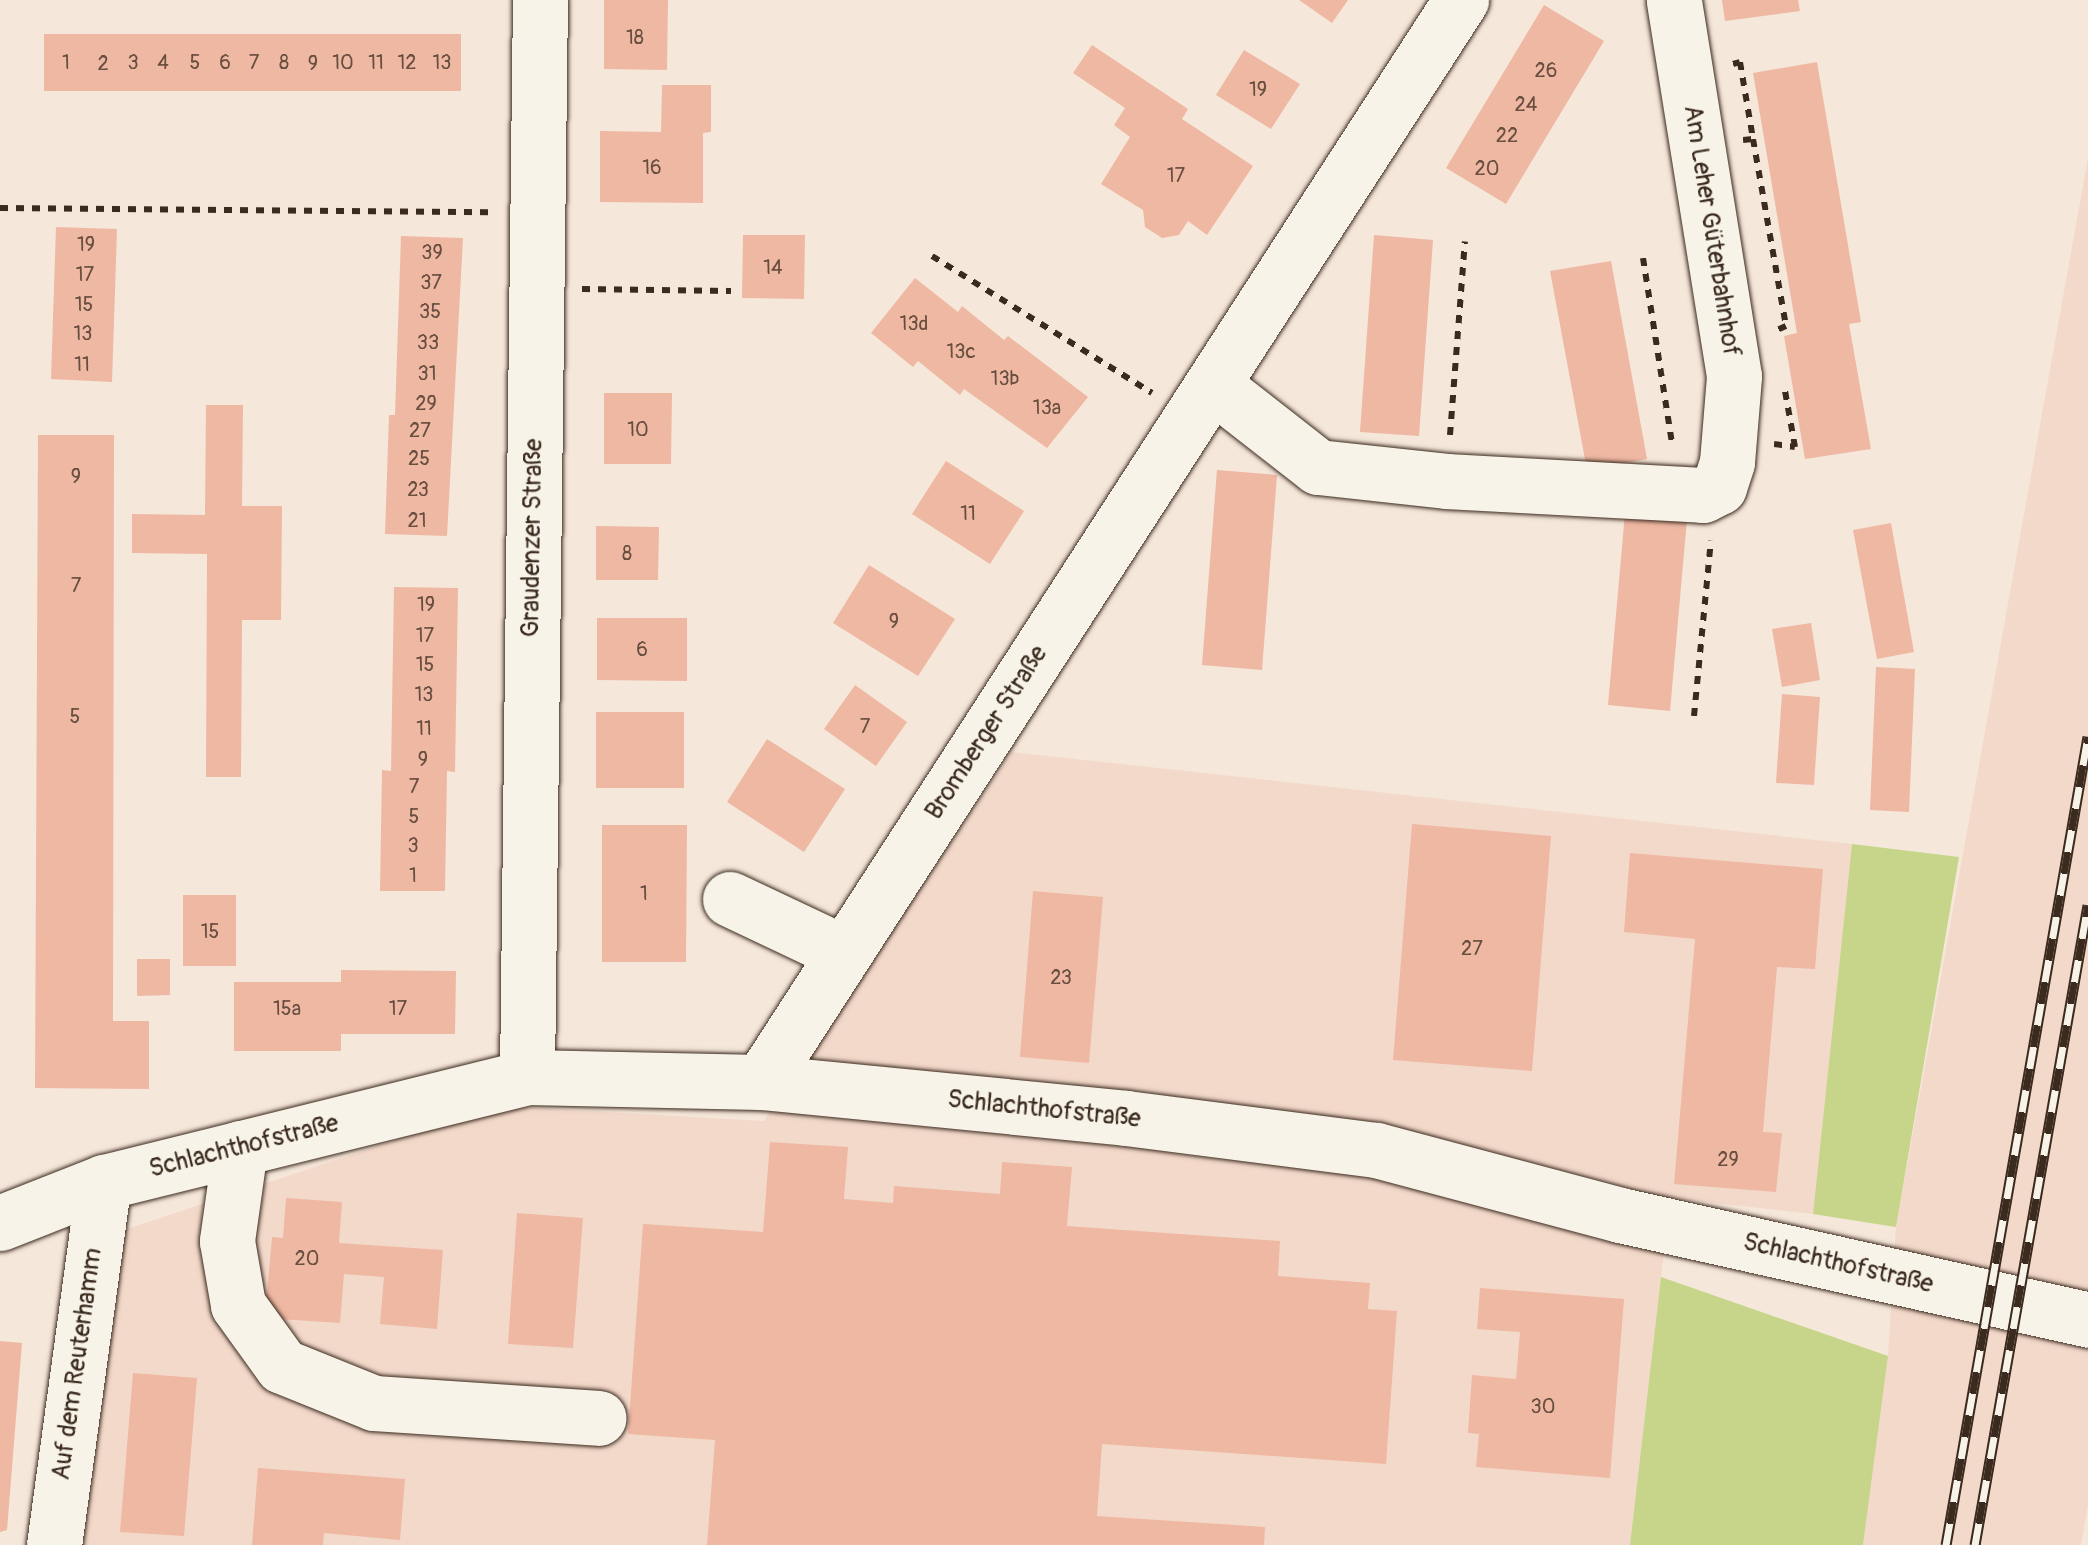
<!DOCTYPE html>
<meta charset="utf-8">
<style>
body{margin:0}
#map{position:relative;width:2088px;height:1545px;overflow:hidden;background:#f5e7da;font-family:Pangolin,sans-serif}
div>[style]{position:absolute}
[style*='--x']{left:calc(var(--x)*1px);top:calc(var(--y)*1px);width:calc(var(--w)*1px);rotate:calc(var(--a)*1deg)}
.built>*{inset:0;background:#f3d9ca}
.green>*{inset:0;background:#c6d589}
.building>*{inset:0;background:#efb8a3}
.path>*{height:6px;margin-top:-3px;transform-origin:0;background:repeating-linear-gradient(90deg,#3b2a1e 0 8px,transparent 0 16px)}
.roads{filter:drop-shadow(0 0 2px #3b2a1e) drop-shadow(0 0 2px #3b2a1e)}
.minor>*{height:55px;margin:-27.5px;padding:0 27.5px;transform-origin:27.5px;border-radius:27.5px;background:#f7f3e8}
.rail>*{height:11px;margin-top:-5.5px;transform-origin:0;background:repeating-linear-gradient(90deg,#f7f3e8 0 22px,#3b2a1e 0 44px);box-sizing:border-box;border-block:2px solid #3b2a1e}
span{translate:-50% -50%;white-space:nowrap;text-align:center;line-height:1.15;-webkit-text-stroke:10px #f7f3e8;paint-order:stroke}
.number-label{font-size:20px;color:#684e3f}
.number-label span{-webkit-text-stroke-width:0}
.street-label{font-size:25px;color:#3b2a1e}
</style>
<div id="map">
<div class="built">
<div style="clip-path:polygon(2088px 158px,2088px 1505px,2081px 1545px,1863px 1545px,1888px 1356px,1896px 1227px)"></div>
<div style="clip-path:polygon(1012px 752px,1852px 844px,1813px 1214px,1670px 1198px,1630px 1545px,77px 1545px,121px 1231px,499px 1106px,764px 1121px)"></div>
</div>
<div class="green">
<div style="clip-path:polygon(1852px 844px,1959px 857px,1896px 1227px,1813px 1214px)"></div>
<div style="clip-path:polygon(1661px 1277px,1888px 1356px,1863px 1545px,1630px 1545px)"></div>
</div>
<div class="building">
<div style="clip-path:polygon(604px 0,668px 0,667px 70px,604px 69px)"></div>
<div style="clip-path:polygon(1299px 0,1348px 0,1332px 23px)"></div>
<div style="clip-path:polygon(1722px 0,1798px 0,1800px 11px,1725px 21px)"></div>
<div style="clip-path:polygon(1544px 5px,1604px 41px,1506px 204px,1446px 168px)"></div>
<div style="clip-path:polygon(44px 34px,461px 34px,461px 91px,44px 91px)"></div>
<div style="clip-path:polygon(1092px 45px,1188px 109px,1182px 119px,1253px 166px,1207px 235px,1188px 221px,1179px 235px,1162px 238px,1145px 227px,1143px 210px,1101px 184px,1130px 137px,1114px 125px,1125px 108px,1073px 73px)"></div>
<div style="clip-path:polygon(1244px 50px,1300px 84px,1271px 129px,1216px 95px)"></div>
<div style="clip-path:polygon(1817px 62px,1861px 322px,1849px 324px,1871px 449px,1805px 459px,1784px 336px,1797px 333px,1753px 73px)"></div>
<div style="clip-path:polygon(662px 85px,711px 85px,711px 132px,703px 133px,703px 203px,600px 202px,600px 131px,661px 132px)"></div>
<div style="clip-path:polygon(56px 227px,117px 229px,112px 382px,51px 379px)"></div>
<div style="clip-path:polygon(743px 235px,805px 235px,804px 299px,742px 298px)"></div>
<div style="clip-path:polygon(1374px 235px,1433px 240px,1419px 436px,1360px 432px)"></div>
<div style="clip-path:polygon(401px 236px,463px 238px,447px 536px,385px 534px,389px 415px,395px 415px)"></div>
<div style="clip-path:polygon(1611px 261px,1647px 459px,1587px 470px,1550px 271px)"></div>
<div style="clip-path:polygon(915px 278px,958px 312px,962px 306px,1004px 340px,1008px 336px,1088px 397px,1047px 448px,964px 389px,960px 395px,918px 361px,913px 367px,871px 333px)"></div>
<div style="clip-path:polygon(604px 393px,672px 393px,671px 464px,604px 464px)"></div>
<div style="clip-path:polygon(206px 405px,243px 405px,242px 506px,282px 506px,281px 620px,242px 620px,241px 777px,206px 777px,207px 554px,132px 553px,132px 514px,205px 515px)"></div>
<div style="clip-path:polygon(38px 435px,114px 435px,113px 1021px,149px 1021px,149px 1089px,35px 1088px)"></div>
<div style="clip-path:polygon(946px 461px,1024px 511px,990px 564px,912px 514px)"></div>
<div style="clip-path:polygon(1217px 470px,1277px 475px,1262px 670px,1202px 665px)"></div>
<div style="clip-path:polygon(1625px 513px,1687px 519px,1670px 711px,1608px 705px)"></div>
<div style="clip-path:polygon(1891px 523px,1914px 652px,1877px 659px,1853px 530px)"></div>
<div style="clip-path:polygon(596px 526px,659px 527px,658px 580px,596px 580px)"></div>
<div style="clip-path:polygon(869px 565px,955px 619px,918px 676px,833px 623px)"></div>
<div style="clip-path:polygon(394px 587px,458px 588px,455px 772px,447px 771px,445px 891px,380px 891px,382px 770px,391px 771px)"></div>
<div style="clip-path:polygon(597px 618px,687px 618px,687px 681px,597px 680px)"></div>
<div style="clip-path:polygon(1811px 623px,1820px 680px,1782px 687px,1772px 629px)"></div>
<div style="clip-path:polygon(1876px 667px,1915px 669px,1909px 812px,1870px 810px)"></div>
<div style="clip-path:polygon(855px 685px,907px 722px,876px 766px,824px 729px)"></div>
<div style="clip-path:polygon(1782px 694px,1820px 697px,1814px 785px,1776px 783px)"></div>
<div style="clip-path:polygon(596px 712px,684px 712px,684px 788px,596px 788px)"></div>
<div style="clip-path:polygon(767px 739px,845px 789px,804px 852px,727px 802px)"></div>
<div style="clip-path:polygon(1412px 824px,1551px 836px,1532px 1071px,1393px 1060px)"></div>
<div style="clip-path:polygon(602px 825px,687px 825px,686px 962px,602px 962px)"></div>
<div style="clip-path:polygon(1630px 853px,1823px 869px,1815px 969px,1777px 967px,1763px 1132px,1782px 1133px,1776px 1192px,1674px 1184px,1695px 939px,1624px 932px)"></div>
<div style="clip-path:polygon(1033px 891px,1103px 897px,1089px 1063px,1020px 1057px)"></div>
<div style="clip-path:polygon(183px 895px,236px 895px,236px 966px,183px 966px)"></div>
<div style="clip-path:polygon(137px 959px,170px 959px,170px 995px,137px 996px)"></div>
<div style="clip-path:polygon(341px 970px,456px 971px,455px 1034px,341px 1034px,341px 1051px,234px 1051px,234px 982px,341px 982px)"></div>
<div style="clip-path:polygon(770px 1142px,848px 1147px,844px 1199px,893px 1203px,894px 1186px,1000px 1194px,1002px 1162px,1072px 1167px,1067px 1226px,1280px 1241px,1278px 1276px,1370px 1283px,1368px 1309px,1397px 1311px,1386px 1464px,1102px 1444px,1097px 1516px,1265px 1527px,1264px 1545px,707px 1545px,715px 1440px,628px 1434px,643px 1224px,763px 1232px)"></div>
<div style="clip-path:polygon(286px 1198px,342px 1202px,339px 1243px,443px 1250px,437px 1329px,380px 1324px,384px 1277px,344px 1274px,340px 1323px,265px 1318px,272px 1237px,283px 1238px)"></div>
<div style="clip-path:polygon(517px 1213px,583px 1218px,573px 1348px,508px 1344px)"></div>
<div style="clip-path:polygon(1480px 1288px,1624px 1299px,1610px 1478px,1476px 1467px,1479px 1434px,1468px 1433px,1472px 1375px,1516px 1379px,1520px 1332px,1477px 1329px)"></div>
<div style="clip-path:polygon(0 1341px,22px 1343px,7px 1530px,0 1532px)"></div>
<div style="clip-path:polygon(133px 1373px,197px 1378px,184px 1536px,120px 1532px)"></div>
<div style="clip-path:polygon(258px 1468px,405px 1479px,400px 1540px,324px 1533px,323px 1545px,252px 1545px)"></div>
</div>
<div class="path">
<div style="--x:1733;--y:64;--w:7;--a:-16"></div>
<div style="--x:1740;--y:62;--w:78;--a:80.4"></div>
<div style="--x:1743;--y:140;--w:10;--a:-6"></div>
<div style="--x:1753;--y:139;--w:190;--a:80"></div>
<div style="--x:1786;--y:326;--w:12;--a:156"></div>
<div style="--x:0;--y:208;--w:491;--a:0.5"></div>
<div style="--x:932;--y:256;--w:259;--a:31.9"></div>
<div style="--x:1643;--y:258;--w:188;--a:81.1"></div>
<div style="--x:582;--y:289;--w:149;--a:0.8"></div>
<div style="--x:1450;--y:435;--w:194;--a:-85.6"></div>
<div style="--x:1774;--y:444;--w:21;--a:8"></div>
<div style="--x:1795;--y:447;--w:57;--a:-100.1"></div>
<div style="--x:1694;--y:716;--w:176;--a:-84.5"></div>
</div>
<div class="roads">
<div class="minor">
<div style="--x:1213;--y:385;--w:133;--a:38"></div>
<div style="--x:1318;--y:467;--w:129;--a:6.2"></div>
<div style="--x:1446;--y:481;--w:257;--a:3.1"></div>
<div style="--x:1703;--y:495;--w:18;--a:-27"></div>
<div style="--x:1719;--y:487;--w:26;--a:-72"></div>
<div style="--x:1727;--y:462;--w:86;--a:-85.3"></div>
<div style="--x:1734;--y:376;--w:381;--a:-99.1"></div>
<div style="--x:730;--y:899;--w:126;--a:25.3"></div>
<div style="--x:527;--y:1077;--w:1077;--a:-89.31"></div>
<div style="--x:761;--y:1082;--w:1289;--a:-57.1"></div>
<div style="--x:240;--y:1148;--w:94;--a:98"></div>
<div style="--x:227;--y:1241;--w:65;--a:80.2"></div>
<div style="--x:238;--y:1305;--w:75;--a:54.2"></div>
<div style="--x:282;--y:1366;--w:99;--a:21.9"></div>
<div style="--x:374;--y:1403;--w:225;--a:3.8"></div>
<div style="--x:0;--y:1223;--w:112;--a:-21.5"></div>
<div style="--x:104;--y:1182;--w:436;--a:-13.9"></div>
<div style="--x:527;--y:1077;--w:234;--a:1.2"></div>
<div style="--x:761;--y:1082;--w:367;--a:5.6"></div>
<div style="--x:1126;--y:1118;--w:252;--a:7.3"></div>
<div style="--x:1376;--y:1150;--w:253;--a:14.9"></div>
<div style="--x:1620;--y:1215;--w:480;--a:12.6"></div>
<div style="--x:54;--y:1545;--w:366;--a:-82.2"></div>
</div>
</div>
<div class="rail">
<div style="--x:1946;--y:1545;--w:821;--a:-80.04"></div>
<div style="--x:1975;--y:1545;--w:650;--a:-79.99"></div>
</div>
<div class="number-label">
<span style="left:635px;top:37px">18</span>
<span style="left:66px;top:62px">1</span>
<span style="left:133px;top:62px">3</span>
<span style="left:163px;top:62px">4</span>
<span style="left:195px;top:62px">5</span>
<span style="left:225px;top:62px">6</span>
<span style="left:254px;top:62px">7</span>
<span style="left:284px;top:62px">8</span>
<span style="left:343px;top:62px">10</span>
<span style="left:376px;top:62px">11</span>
<span style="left:407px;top:62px">12</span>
<span style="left:442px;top:62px">13</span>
<span style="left:103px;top:63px">2</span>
<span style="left:313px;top:63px">9</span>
<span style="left:1546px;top:70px">26</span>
<span style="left:1258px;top:89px">19</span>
<span style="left:1526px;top:104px">24</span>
<span style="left:1507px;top:135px">22</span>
<span style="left:652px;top:167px">16</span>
<span style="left:1487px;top:168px">20</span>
<span style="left:1176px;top:175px">17</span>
<span style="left:86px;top:244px">19</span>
<span style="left:432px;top:252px">39</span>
<span style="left:773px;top:267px">14</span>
<span style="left:85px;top:274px">17</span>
<span style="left:431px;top:282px">37</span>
<span style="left:84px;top:304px">15</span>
<span style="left:430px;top:311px">35</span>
<span style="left:914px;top:323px">13d</span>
<span style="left:83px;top:333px">13</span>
<span style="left:428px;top:342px">33</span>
<span style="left:961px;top:351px">13c</span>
<span style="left:82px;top:364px">11</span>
<span style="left:427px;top:373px">31</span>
<span style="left:1005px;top:378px">13b</span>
<span style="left:426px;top:403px">29</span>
<span style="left:1047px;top:407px">13a</span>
<span style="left:638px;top:429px">10</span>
<span style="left:420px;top:430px">27</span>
<span style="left:419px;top:458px">25</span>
<span style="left:76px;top:476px">9</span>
<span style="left:418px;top:489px">23</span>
<span style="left:968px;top:513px">11</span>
<span style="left:417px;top:520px">21</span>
<span style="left:627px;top:553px">8</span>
<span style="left:76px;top:585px">7</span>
<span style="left:426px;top:604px">19</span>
<span style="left:894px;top:621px">9</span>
<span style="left:425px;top:635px">17</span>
<span style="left:642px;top:649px">6</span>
<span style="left:425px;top:664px">15</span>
<span style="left:424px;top:694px">13</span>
<span style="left:75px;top:716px">5</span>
<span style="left:865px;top:726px">7</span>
<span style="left:424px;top:728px">11</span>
<span style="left:423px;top:759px">9</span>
<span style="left:414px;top:786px">7</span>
<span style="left:414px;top:816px">5</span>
<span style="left:413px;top:845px">3</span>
<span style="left:413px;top:875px">1</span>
<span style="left:644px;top:893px">1</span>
<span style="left:210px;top:931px">15</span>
<span style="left:1472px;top:948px">27</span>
<span style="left:1061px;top:977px">23</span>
<span style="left:287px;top:1008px">15a</span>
<span style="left:398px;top:1008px">17</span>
<span style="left:1728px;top:1159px">29</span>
<span style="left:307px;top:1258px">20</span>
<span style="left:1543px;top:1406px">30</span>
</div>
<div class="street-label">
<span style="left:1711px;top:231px;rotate:81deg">Am Leher Güterbahnhof</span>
<span style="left:533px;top:538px;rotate:-89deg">Graudenzer Straße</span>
<span style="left:987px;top:733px;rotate:-57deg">Bromberger Straße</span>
<span style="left:1044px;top:1110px;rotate:6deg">Schlachthofstraße</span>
<span style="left:244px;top:1147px;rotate:-14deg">Schlachthofstraße</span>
<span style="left:1838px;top:1264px;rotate:13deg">Schlachthofstraße</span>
<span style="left:78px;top:1364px;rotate:-82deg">Auf dem Reuterhamm</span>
</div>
</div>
